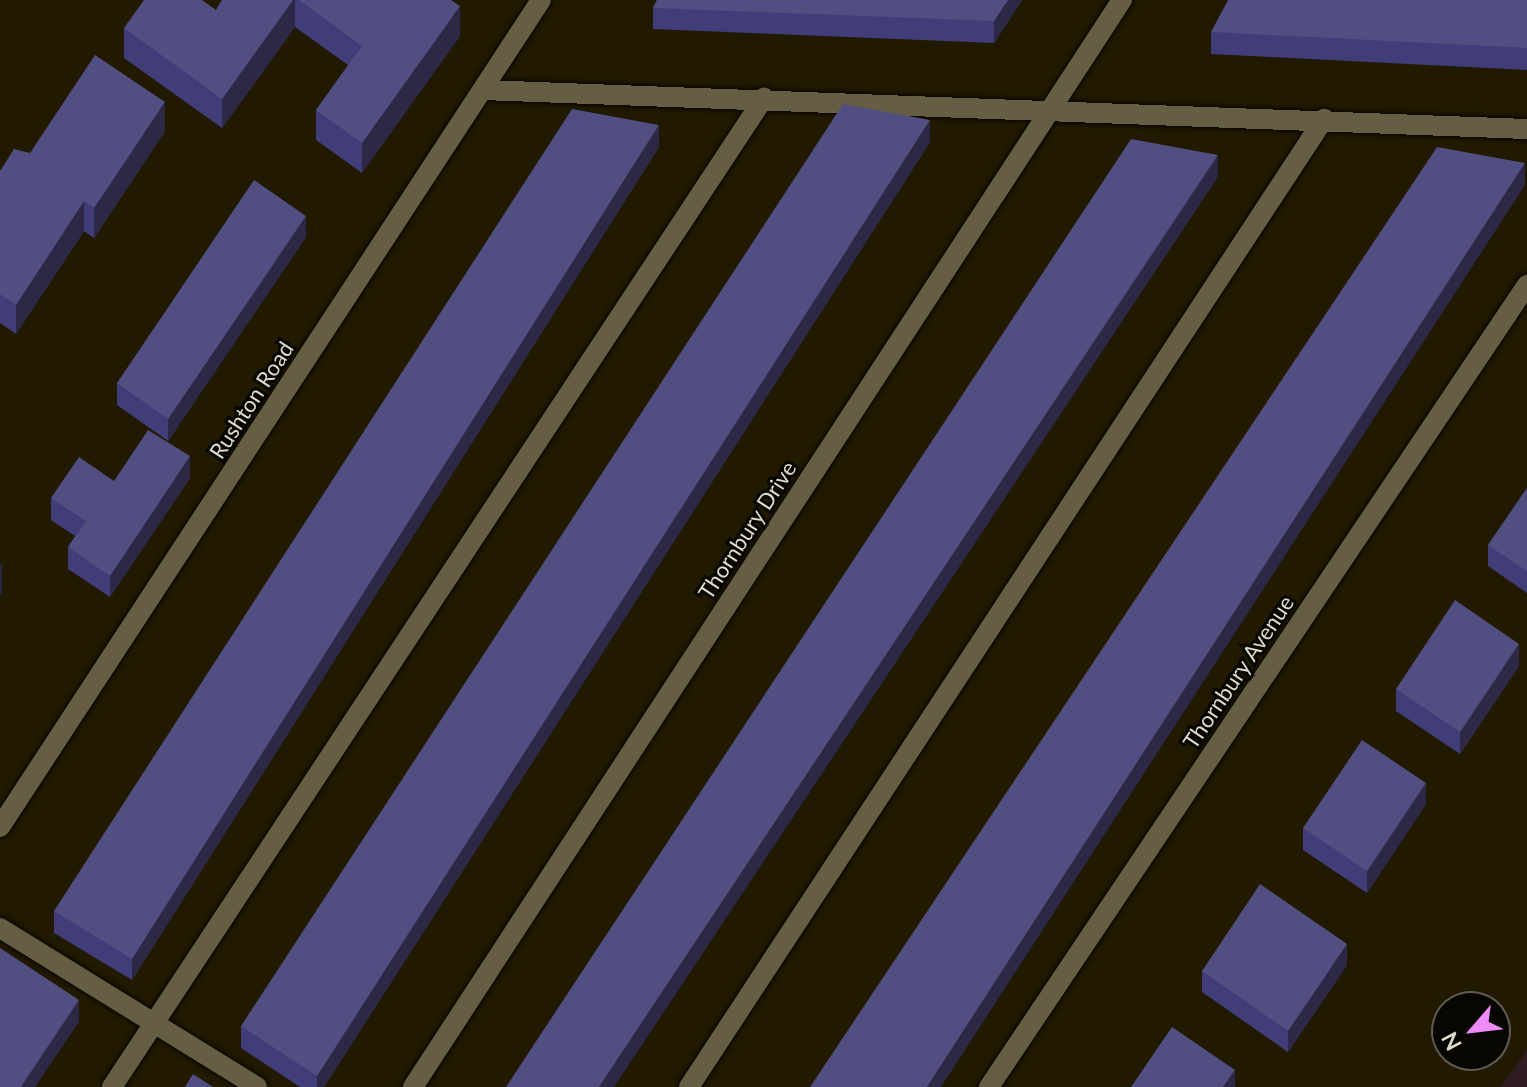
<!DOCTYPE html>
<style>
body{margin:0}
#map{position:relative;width:1527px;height:1087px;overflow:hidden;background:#211a01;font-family:Lato,sans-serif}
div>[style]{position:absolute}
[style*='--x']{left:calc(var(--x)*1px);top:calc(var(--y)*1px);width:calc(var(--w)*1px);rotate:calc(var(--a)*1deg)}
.education>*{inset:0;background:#2e1c22}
.roads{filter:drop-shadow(0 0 2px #0b0500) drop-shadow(0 0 2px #0b0500)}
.lane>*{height:20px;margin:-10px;padding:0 10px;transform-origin:10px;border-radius:10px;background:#655e42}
.street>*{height:20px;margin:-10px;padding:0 10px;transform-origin:10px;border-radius:10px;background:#655e42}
.wall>*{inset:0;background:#403d78}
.shaded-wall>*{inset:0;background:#2c2845}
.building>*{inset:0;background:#514e81}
span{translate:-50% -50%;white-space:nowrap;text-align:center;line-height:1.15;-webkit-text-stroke:6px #080601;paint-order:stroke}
.street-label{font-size:22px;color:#dfdbcb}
.north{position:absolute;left:1431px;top:991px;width:80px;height:80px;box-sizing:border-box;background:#080601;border:2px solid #5e5b52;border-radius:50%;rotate:242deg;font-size:22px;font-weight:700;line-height:32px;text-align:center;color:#dfdbcb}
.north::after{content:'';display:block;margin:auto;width:28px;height:36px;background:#ee8bf8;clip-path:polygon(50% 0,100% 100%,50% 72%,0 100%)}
</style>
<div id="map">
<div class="education">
<div style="clip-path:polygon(1527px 1050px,1527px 1087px,1501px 1087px)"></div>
</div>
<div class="roads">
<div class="lane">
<div style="--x:483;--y:90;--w:1045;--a:2.14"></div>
<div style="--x:0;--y:928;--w:302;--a:31.7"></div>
<div style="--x:112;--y:1087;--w:1185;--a:-56.61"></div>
<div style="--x:689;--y:1087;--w:1158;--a:-56.74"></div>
</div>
<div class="street">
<div style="--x:0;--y:827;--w:988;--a:-56.81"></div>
<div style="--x:413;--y:1087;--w:1298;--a:-56.89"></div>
<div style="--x:989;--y:1087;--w:966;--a:-56.15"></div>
</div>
</div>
<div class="wall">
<div style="clip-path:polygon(222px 0,451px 0,460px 36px,362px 173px,316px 140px,316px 110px,348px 65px,295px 27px,222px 128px,124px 58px,124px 28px,216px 10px)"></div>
<div style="clip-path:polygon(657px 0,1022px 0,994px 43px,653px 29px,653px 8px)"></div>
<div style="clip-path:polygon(1527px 0,1527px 70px,1211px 54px,1211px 32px)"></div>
<div style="clip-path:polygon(165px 131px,94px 238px,84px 231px,16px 334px,0 323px,0 171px,30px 153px)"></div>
<div style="clip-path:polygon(930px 142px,324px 1087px,300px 1087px,241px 1048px,241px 1026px)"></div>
<div style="clip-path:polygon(659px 147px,132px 980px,54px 933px,54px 911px)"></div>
<div style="clip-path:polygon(306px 237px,168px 441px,117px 405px,117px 383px)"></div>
<div style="clip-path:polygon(190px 478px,110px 597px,68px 569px,68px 547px,75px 536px,51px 520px,51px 498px,114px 481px)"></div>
<div style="clip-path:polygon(1527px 488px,1527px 593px,1488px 566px,1488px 545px)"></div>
<div style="clip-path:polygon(1519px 666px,1460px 754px,1396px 711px,1396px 689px)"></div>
<div style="clip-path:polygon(1426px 804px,1367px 893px,1303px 850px,1303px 828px)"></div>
<div style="clip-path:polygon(1347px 965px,1288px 1052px,1202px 992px,1202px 971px)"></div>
</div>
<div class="shaded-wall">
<div style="clip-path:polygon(293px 0,295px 0,295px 27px,222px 128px,222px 99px)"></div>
<div style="clip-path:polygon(1008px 0,1022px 0,994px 43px,994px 21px)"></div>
<div style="clip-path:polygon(460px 6px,460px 36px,362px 173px,362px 143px)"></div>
<div style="clip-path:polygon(165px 102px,165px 131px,94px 238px,94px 208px)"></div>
<div style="clip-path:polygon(930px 120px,930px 142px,324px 1087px,317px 1087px,317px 1076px)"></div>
<div style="clip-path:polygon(659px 125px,659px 147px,132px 980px,132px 959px)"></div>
<div style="clip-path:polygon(1218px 155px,1218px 177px,614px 1087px,599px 1087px)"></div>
<div style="clip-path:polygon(1525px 163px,1525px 185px,941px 1087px,927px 1087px)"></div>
<div style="clip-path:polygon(84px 201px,84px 231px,16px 334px,16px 305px)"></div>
<div style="clip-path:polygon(306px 216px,306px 237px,168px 441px,168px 419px)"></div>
<div style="clip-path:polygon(190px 456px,190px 478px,110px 597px,110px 576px)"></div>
<div style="clip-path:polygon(2px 563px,2px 592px,0 596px,0 566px)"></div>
<div style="clip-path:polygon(1519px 644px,1519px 666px,1460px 754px,1460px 732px)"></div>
<div style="clip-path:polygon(1426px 783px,1426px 804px,1367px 893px,1367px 871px)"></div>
<div style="clip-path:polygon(1347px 944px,1347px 965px,1288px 1052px,1288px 1031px)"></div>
<div style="clip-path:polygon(79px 1000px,79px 1022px,35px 1087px,21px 1087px)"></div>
<div style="clip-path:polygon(1235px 1070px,1235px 1087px,1223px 1087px)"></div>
</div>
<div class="building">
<div style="clip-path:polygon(144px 0,202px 0,216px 10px,222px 0,293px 0,222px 99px,124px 28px)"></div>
<div style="clip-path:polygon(299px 0,451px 0,460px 6px,362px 143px,316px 110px,362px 46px)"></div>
<div style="clip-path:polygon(657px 0,1008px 0,994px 21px,653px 8px)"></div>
<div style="clip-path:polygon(1228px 0,1527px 0,1527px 48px,1211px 32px)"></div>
<div style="clip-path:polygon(95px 55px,165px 102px,94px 208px,84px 201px,16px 305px,0 294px,0 171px,14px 149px,30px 153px)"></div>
<div style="clip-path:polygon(843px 104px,930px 120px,317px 1076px,241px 1026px)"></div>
<div style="clip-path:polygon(572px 109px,659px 125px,132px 959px,54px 911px)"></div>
<div style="clip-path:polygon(1131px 139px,1218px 155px,599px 1087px,506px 1087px)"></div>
<div style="clip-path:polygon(1437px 147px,1525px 163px,927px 1087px,810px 1087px)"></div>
<div style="clip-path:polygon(254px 180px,306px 216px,168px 419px,117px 383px)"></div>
<div style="clip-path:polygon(148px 430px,190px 456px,110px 576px,68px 547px,86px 521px,51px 498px,79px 457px,114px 481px)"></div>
<div style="clip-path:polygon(1527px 488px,1527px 571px,1488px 545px)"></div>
<div style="clip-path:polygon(1455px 600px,1519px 644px,1460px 732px,1396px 689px)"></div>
<div style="clip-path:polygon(1362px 740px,1426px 783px,1367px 871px,1303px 828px)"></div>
<div style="clip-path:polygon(1260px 884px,1347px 944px,1288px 1031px,1202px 971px)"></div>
<div style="clip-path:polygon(0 948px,79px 1000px,21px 1087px,0 1087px)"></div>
<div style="clip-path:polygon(1172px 1027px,1235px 1070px,1223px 1087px,1131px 1087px)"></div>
<div style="clip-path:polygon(193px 1074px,213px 1087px,185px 1087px)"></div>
</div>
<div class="street-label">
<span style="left:251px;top:400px;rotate:-57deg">Rushton Road</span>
<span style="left:747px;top:530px;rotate:-57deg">Thornbury Drive</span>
<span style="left:1238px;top:672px;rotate:-56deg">Thornbury Avenue</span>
</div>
<div class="north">N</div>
</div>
